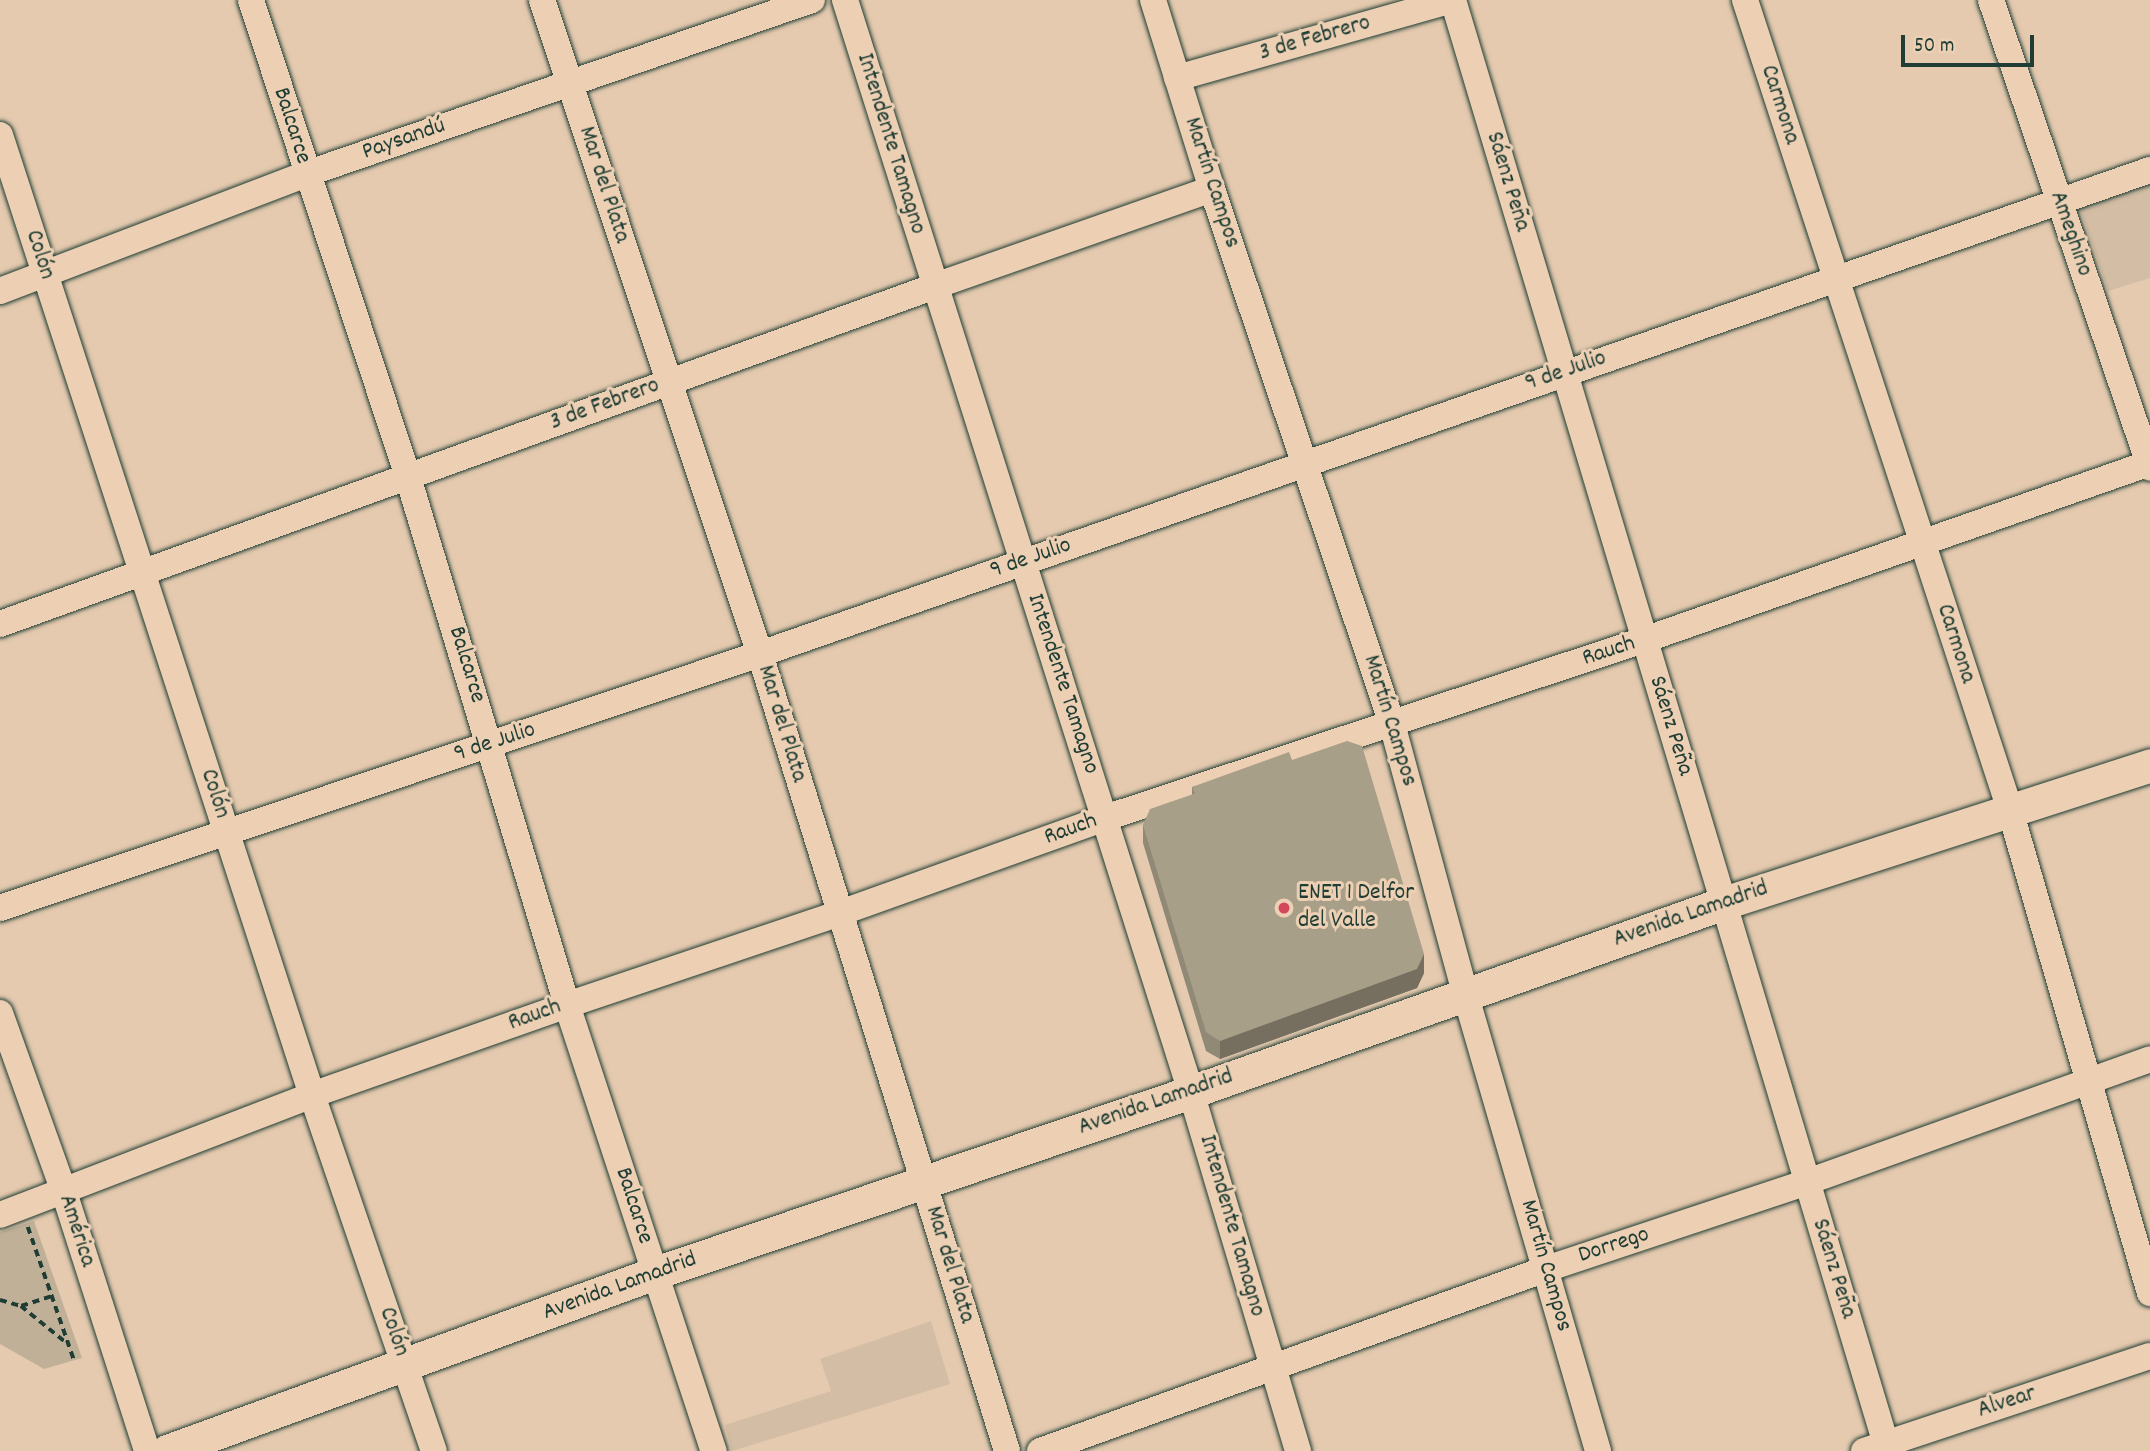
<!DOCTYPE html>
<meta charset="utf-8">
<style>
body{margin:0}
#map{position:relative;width:2150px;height:1451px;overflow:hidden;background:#e5caaf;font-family:Dekko,sans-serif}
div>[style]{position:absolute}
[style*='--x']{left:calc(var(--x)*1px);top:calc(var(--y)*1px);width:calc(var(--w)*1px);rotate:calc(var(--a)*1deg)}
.built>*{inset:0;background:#d3bda4}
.green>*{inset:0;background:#c0b098}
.path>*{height:3.5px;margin-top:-1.75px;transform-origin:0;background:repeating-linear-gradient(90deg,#1f3d34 0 7px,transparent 0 12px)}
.roads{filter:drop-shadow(0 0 2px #1f3d34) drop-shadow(0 0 2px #1f3d34)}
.minor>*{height:26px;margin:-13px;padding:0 13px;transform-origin:13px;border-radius:13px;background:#edd0b4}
.major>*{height:33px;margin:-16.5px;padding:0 16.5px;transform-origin:16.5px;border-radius:16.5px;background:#edd0b4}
.wall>*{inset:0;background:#908976}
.shaded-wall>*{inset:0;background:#766f60}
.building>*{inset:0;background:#a89f89}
.dots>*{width:19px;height:19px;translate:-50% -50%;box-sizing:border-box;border:4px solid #edd0b4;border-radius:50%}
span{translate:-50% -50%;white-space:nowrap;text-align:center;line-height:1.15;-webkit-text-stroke:6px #edd0b4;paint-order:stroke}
.street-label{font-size:24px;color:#1f3d34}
.poi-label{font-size:24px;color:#1f3d34}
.left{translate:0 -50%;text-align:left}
.scale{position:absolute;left:1901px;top:35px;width:133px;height:32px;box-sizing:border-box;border:4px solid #1f3d34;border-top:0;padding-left:9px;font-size:21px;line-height:24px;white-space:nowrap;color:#1f3d34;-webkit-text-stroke:5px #edd0b4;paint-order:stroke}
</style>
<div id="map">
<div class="built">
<div style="clip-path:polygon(2150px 180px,2150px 278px,2108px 291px,2078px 203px)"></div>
<div style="clip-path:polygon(931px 1321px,950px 1384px,732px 1451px,725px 1425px,831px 1391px,820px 1359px)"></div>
</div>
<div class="green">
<div style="clip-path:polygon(34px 1221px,82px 1358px,44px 1369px,0 1344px,0 1232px)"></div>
</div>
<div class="path">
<div style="--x:28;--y:1227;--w:141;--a:70.9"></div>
<div style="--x:0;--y:1300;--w:22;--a:16"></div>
<div style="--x:21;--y:1306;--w:60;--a:39"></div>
<div style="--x:21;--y:1306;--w:33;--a:-18"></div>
</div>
<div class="roads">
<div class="minor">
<div style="--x:251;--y:0;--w:502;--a:71.78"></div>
<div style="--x:408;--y:477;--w:551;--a:73.24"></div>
<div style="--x:567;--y:1005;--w:470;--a:71.8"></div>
<div style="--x:542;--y:0;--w:689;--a:71.57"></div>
<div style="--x:760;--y:654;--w:834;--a:72.78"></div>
<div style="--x:845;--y:0;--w:1146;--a:72.42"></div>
<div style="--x:1191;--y:1092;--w:375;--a:73.4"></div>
<div style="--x:1153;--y:0;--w:198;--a:72.7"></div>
<div style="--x:1212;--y:189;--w:564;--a:71.4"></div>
<div style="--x:1392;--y:724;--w:279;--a:74.8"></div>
<div style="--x:1465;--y:993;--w:477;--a:73.8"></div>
<div style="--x:1453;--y:0;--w:1515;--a:73.31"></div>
<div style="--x:1745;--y:0;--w:852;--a:71.88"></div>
<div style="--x:2010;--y:810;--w:503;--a:73.84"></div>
<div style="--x:1991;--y:0;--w:494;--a:71.2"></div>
<div style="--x:1177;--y:78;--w:286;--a:-15.8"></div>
<div style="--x:0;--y:135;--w:1009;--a:72"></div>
<div style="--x:312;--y:1095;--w:376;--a:71.1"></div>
<div style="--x:0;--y:291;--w:328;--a:-20.9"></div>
<div style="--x:306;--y:174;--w:535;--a:-18.98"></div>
<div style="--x:0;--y:624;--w:994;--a:-19.87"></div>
<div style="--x:935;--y:286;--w:293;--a:-19.3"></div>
<div style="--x:0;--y:908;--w:801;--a:-18.48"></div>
<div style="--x:760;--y:654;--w:1472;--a:-19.2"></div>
<div style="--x:0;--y:1013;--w:190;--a:70.3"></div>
<div style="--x:64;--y:1192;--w:272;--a:72.2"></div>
<div style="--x:0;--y:1215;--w:334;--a:-21"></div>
<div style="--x:312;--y:1095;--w:270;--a:-19.4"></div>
<div style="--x:567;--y:1005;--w:288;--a:-18.6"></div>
<div style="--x:840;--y:913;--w:282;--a:-19.7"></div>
<div style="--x:1105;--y:818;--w:568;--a:-18.28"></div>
<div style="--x:1644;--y:640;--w:536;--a:-19.28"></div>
<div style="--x:1040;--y:1451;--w:538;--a:-19.78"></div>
<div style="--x:1546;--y:1269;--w:275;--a:-18.4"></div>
<div style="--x:1807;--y:1182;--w:364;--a:-19.7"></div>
<div style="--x:1864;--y:1451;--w:301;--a:-18.4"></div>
</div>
<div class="major">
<div style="--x:167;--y:1451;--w:519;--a:-20.04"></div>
<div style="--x:655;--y:1273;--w:566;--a:-18.66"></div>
<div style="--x:1191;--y:1092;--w:566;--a:-19.52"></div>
<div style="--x:1724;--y:903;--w:448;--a:-17.9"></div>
</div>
</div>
<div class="wall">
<div style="clip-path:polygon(1292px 760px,1424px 973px,1417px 988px,1220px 1059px,1206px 1051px,1143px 843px,1143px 825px,1192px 795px,1192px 787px)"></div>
</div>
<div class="shaded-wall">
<div style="clip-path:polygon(1424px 954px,1424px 973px,1417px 988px,1220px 1059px,1220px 1041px)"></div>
</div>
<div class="building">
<div style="clip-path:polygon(1347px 741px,1362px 746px,1424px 954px,1417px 969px,1220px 1041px,1206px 1032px,1143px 825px,1150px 809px)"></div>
<div style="clip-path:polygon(1289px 752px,1292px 760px,1195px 794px,1192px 787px)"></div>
</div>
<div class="dots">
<div style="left:1284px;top:908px;background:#d1495b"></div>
</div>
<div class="street-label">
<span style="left:1315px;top:39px;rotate:-16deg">3 de Febrero</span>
<span style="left:1779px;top:105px;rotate:72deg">Carmona</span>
<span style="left:291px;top:126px;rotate:72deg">Balcarce</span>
<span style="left:404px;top:140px;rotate:-19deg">Paysandú</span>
<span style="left:890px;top:144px;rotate:73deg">Intendente Tamagno</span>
<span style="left:1507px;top:182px;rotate:73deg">Sáenz Peña</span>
<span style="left:1211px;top:183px;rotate:72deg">Martín Campos</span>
<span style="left:603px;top:185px;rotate:72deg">Mar del Plata</span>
<span style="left:2070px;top:234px;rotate:71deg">Ameghino</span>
<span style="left:39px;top:255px;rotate:72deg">Colón</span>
<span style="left:1566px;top:372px;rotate:-19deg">9 de Julio</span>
<span style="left:605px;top:405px;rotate:-20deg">3 de Febrero</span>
<span style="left:1031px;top:559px;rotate:-19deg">9 de Julio</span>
<span style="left:1955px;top:644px;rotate:72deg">Carmona</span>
<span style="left:1609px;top:652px;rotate:-18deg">Rauch</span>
<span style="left:466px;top:665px;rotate:73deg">Balcarce</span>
<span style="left:1062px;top:684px;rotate:72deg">Intendente Tamagno</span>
<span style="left:1389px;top:721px;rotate:73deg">Martín Campos</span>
<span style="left:781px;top:724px;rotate:73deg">Mar del Plata</span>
<span style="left:1670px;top:726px;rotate:73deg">Sáenz Peña</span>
<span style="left:495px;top:743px;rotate:-18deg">9 de Julio</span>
<span style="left:214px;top:794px;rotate:72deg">Colón</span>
<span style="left:1071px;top:830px;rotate:-20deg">Rauch</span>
<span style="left:1691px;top:915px;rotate:-19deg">Avenida Lamadrid</span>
<span style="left:535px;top:1016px;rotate:-20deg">Rauch</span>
<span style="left:1156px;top:1103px;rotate:-19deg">Avenida Lamadrid</span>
<span style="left:633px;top:1206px;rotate:72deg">Balcarce</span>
<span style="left:1231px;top:1226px;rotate:74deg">Intendente Tamagno</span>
<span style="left:76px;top:1231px;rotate:72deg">América</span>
<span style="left:1614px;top:1246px;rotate:-18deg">Dorrego</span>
<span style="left:949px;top:1265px;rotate:73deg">Mar del Plata</span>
<span style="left:1545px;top:1266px;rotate:74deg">Martín Campos</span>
<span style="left:1833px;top:1269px;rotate:73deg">Sáenz Peña</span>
<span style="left:620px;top:1287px;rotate:-20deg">Avenida Lamadrid</span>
<span style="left:393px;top:1332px;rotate:71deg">Colón</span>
<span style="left:2007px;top:1403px;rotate:-18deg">Alvear</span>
</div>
<div class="poi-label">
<span class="left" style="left:1298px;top:908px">ENET 1 Delfor<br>del Valle</span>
</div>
<div class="scale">50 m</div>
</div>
